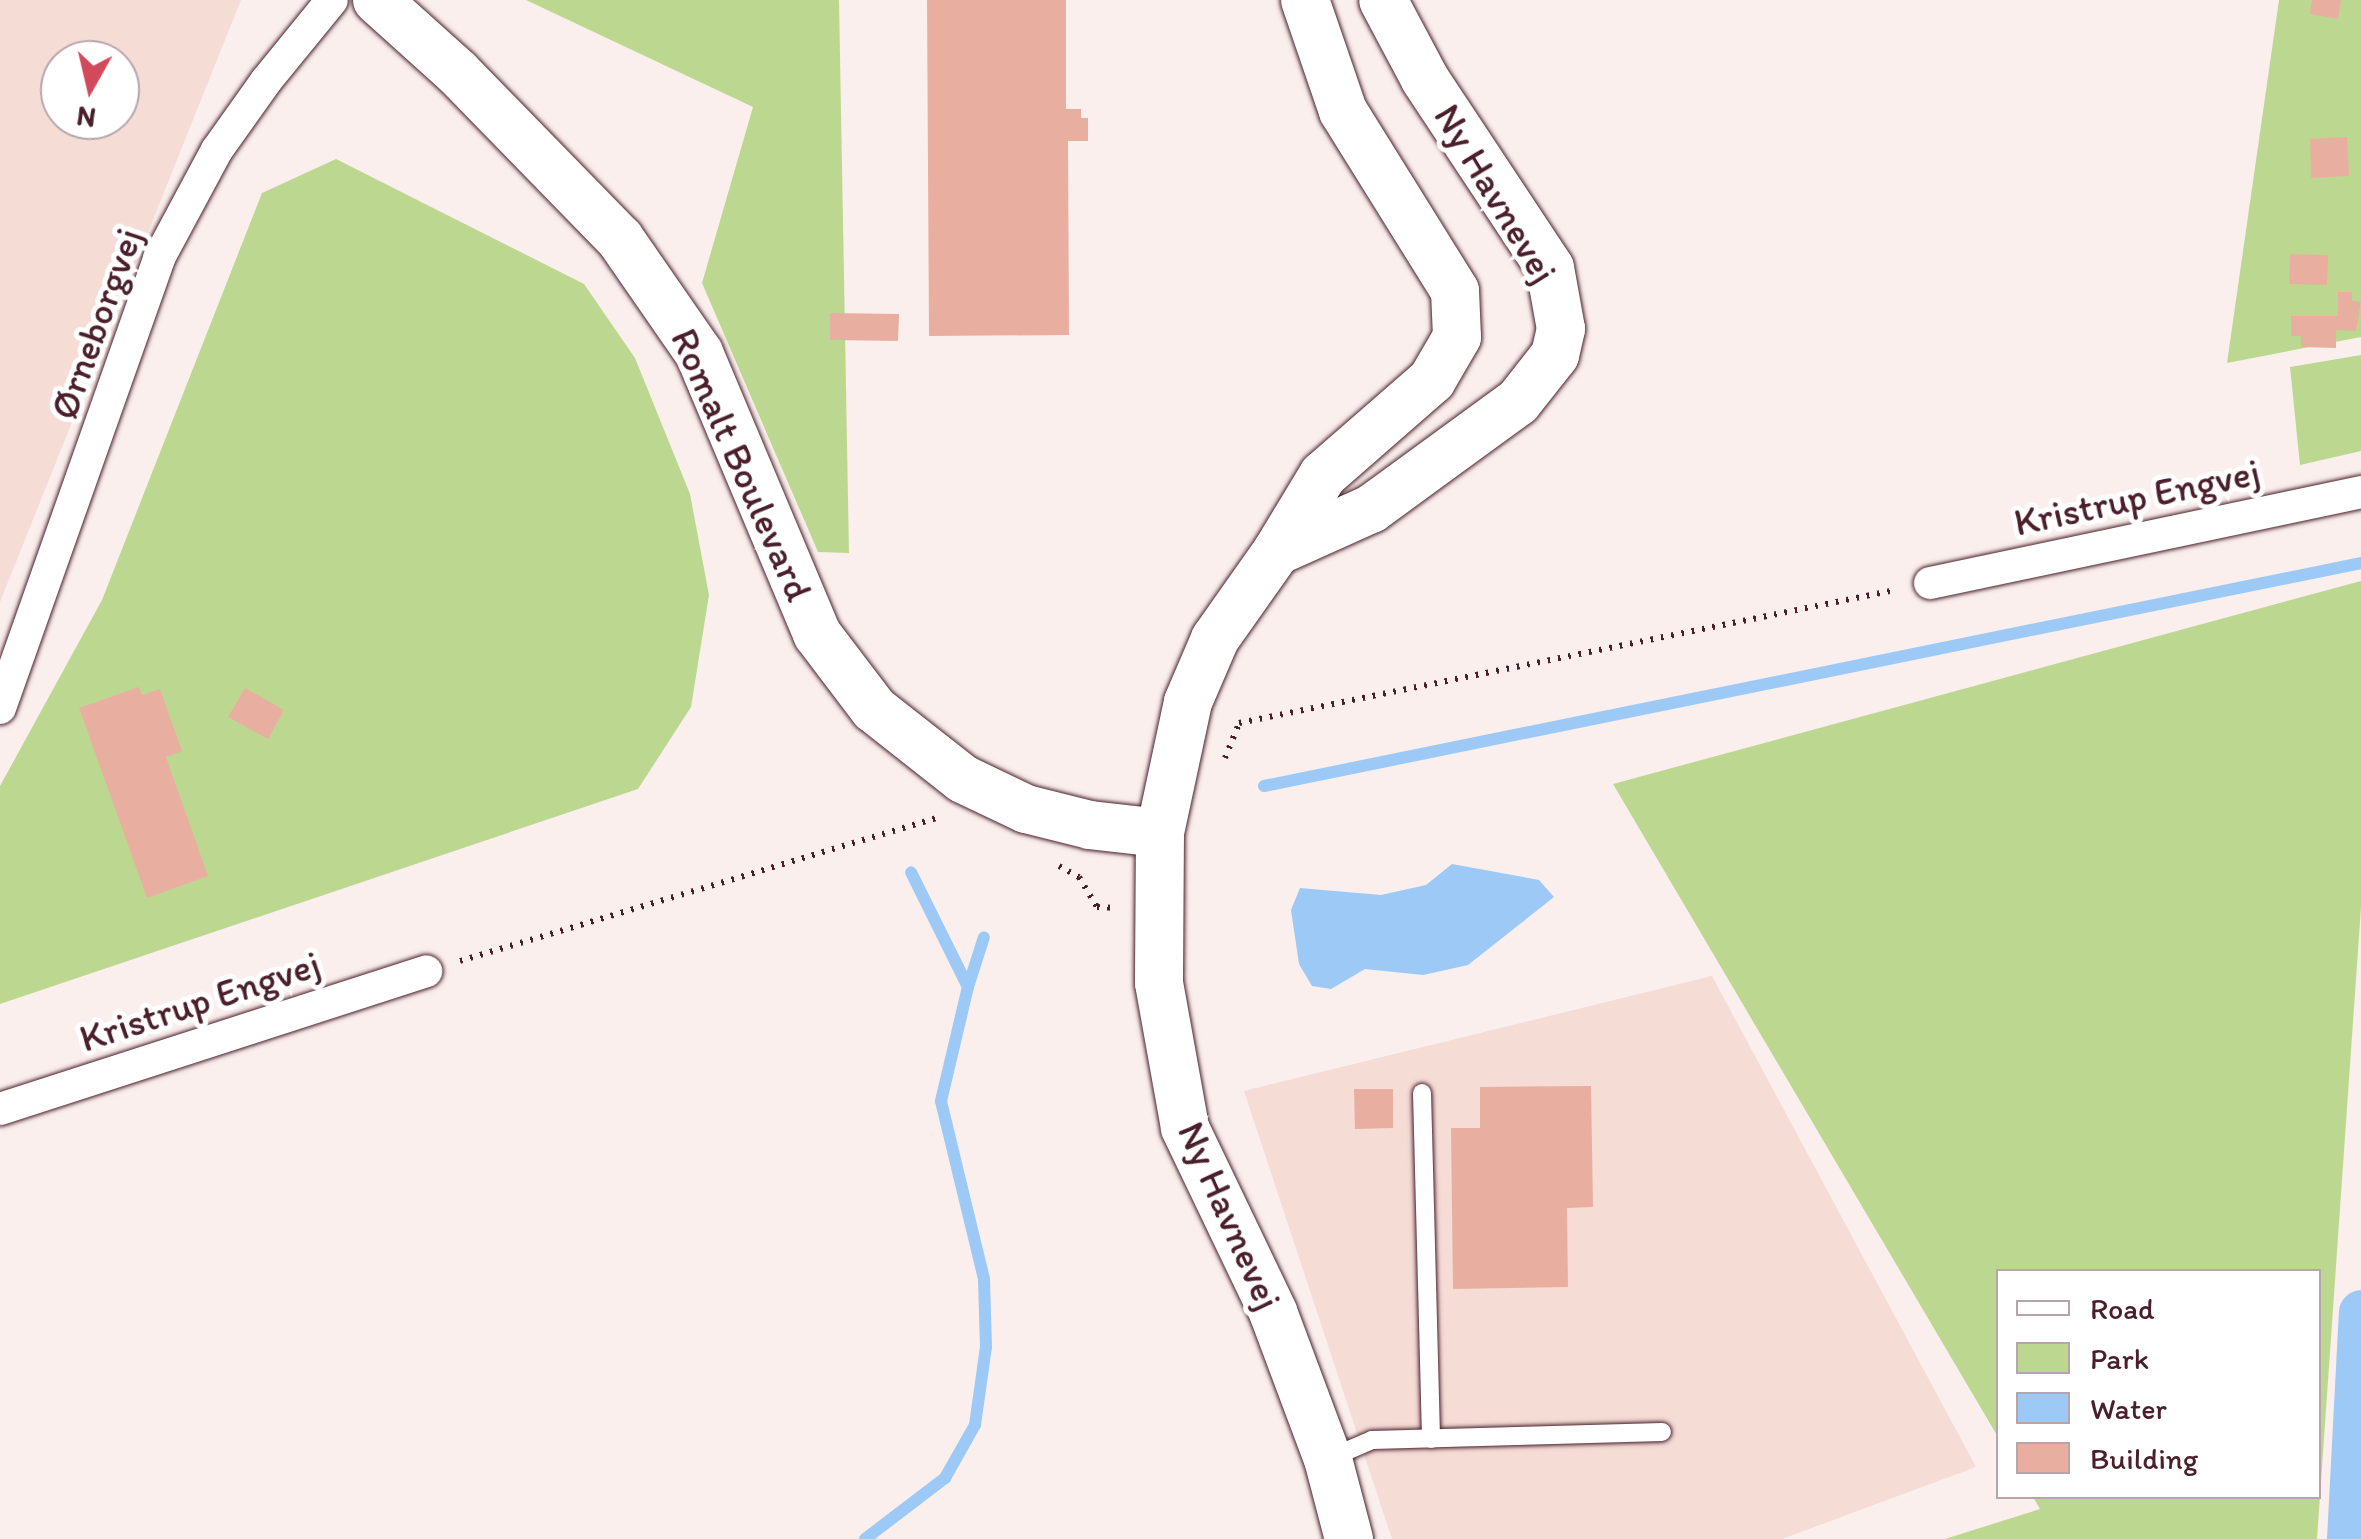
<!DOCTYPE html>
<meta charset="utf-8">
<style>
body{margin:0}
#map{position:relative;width:2361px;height:1539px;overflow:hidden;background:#faefec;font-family:Itim,sans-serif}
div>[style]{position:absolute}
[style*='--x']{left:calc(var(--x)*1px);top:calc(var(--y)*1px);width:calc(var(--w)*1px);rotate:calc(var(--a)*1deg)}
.built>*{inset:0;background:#f5dcd5}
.green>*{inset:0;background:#bcd890}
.water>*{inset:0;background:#9cc9f6}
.stream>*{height:12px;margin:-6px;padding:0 6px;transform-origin:6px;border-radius:6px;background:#9cc9f6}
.canal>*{height:45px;margin:-22.5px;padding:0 22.5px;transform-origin:22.5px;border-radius:22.5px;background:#9cc9f6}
.building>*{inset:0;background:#e8afa0}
.path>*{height:6px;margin-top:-3px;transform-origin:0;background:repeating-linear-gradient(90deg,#4a1f2b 0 2.5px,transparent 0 10.5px)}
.roads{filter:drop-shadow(0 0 2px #4a1f2b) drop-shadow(0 0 2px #4a1f2b)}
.lane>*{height:18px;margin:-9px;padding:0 9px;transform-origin:9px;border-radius:9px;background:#fff}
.street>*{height:32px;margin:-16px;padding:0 16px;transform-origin:16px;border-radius:16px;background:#fff}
.secondary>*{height:48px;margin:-24px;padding:0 24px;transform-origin:24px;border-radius:24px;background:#fff}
span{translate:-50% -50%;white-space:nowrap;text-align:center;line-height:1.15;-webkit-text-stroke:10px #fff;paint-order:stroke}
.street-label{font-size:38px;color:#4a1f2b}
.legend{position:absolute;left:1996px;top:1269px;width:325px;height:230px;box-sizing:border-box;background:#fff;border:2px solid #b7a5aa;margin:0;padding:12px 18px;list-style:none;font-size:30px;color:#4a1f2b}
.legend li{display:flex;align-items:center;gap:20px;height:50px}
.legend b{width:50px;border:2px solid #b7a5aa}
.north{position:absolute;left:40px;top:40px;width:100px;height:100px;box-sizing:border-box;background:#fff;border:2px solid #b7a5aa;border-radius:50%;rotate:188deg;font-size:28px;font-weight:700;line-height:40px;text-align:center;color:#4a1f2b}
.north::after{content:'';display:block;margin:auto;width:35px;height:45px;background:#d1495b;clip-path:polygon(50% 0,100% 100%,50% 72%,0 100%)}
</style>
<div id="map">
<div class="built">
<div style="clip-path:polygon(evenodd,0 0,241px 0,0 602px,0 0,60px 60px,120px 60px,120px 120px,60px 120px,60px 60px)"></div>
<div style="clip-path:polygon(1712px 976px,1976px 1467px,1782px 1539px,1392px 1539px,1244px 1091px)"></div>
</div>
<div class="green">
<div style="clip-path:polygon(526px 0,839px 0,849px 553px,818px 552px,702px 283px,753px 107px)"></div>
<div style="clip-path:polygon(2279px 0,2361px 0,2361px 337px,2227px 363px)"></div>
<div style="clip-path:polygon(336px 159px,584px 284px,635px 358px,690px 494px,709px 595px,691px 707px,638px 789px,0 1004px,0 786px,102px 600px,262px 193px)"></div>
<div style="clip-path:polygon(2361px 355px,2361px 451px,2300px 465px,2290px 367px)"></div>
<div style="clip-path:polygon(2361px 581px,2361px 907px,2317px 1539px,1945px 1539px,2040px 1509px,2033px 1497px,2318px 1496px,2318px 1272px,1998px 1272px,1998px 1437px,1613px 784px)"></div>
</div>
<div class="water">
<div style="clip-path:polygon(1452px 864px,1539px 880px,1554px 897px,1468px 965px,1423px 975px,1365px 969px,1331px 989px,1312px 986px,1299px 964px,1291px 910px,1300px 888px,1381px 895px,1426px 885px)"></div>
</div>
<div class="stream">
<div style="--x:1264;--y:786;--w:1119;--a:-11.49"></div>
<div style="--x:968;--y:987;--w:52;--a:-72.3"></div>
<div style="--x:865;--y:1539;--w:101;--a:-37.3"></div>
<div style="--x:945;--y:1478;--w:61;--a:-60.5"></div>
<div style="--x:975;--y:1425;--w:79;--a:-82"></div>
<div style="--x:986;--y:1347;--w:68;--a:-91.7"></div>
<div style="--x:984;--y:1279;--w:183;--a:-103.6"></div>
<div style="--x:941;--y:1101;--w:117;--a:-76.7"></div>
<div style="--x:968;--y:987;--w:128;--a:-116.4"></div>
</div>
<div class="canal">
<div style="--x:2349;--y:1539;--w:227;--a:-87"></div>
</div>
<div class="building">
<div style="clip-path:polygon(927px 0,1066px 0,1066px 109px,1081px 109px,1081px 118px,1088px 118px,1088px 141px,1068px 141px,1069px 335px,929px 336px)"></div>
<div style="clip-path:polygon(2312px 0,2341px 0,2338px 19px,2310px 14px)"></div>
<div style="clip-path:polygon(2347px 137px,2349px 176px,2311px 178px,2310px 139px)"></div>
<div style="clip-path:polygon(2290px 254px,2328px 255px,2327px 285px,2289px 284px)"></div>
<div style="clip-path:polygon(2338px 292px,2352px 292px,2352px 301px,2361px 302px,2356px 331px,2336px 330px,2336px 348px,2301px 347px,2301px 336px,2291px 336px,2291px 316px,2338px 316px)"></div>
<div style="clip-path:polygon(830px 313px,899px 314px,898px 341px,830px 340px)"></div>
<div style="clip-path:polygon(139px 687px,142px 695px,160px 689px,182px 751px,166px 757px,208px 876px,147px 898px,79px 708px)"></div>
<div style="clip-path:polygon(245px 688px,284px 710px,268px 739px,228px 717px)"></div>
<div style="clip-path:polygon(1591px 1086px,1593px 1207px,1567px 1208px,1568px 1287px,1453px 1289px,1451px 1128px,1480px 1128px,1480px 1087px)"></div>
<div style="clip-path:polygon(1354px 1089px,1393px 1089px,1393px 1128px,1355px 1129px)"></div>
</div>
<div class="path">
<div style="--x:1225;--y:758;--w:38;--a:-68"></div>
<div style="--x:1239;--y:723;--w:669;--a:-11.46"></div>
<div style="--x:1059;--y:866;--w:23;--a:29"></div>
<div style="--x:1079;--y:877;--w:35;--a:59"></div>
<div style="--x:1097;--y:907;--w:20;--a:3"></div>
<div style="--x:460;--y:961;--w:497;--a:-16.7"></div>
</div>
<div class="roads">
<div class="lane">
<div style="--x:1422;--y:1093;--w:346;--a:88.5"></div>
<div style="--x:1328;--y:1459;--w:48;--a:-23.4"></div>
<div style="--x:1372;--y:1440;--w:290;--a:-1.6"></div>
</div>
<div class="street">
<div style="--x:1930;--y:583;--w:441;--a:-11.9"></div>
<div style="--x:0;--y:708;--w:477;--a:-70.5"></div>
<div style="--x:159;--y:258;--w:123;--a:-61.8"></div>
<div style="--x:217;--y:150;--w:85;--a:-54.6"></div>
<div style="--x:266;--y:81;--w:104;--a:-50.8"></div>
<div style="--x:0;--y:1109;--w:448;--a:-17.9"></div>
</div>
<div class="secondary">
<div style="--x:377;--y:0;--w:109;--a:42"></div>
<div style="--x:458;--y:73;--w:232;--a:45.7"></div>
<div style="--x:620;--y:239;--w:139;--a:55.3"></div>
<div style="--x:699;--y:353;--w:305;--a:67.2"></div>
<div style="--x:817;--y:634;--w:94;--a:52.8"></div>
<div style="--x:874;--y:709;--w:113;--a:38.2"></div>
<div style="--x:963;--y:779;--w:70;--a:25.5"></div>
<div style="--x:1026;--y:809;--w:66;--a:14"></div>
<div style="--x:1090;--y:825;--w:70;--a:6.5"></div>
<div style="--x:1305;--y:0;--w:117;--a:71.1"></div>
<div style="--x:1343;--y:111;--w:212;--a:58.1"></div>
<div style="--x:1455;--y:291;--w:46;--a:87.5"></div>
<div style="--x:1457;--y:337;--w:50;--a:120.2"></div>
<div style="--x:1432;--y:380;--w:145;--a:138.9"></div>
<div style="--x:1323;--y:475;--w:89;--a:121.2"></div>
<div style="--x:1277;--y:551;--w:108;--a:125.2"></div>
<div style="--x:1215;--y:639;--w:69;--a:113.2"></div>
<div style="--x:1188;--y:702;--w:134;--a:102.1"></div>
<div style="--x:1160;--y:833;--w:150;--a:90.4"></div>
<div style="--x:1159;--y:983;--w:147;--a:79.8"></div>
<div style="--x:1185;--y:1128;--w:204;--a:64.4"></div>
<div style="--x:1273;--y:1312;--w:157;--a:69.5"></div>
<div style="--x:1328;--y:1459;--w:83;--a:75.3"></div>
<div style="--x:1277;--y:551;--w:103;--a:-24.1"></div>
<div style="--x:1371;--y:509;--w:182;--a:-36.1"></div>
<div style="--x:1518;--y:402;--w:60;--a:-51.8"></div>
<div style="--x:1555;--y:355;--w:27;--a:-77"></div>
<div style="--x:1561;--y:329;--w:62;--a:-100.2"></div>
<div style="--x:1550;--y:268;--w:227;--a:-123.5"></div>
<div style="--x:1425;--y:79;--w:89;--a:-118"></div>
</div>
</div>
<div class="street-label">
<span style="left:1495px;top:194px;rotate:59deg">Ny Havnevej</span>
<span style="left:97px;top:324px;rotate:-70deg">Ørneborgvej</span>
<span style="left:741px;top:465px;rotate:66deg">Romalt Boulevard</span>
<span style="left:2137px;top:498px;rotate:-12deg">Kristrup Engvej</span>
<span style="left:200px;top:1002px;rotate:-18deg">Kristrup Engvej</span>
<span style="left:1229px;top:1216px;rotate:66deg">Ny Havnevej</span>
</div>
<ul class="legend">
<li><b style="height:12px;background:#fff"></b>Road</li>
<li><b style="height:28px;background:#bcd890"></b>Park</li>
<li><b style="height:28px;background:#9cc9f6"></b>Water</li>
<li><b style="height:28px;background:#e8afa0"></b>Building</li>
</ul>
<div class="north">N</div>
</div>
